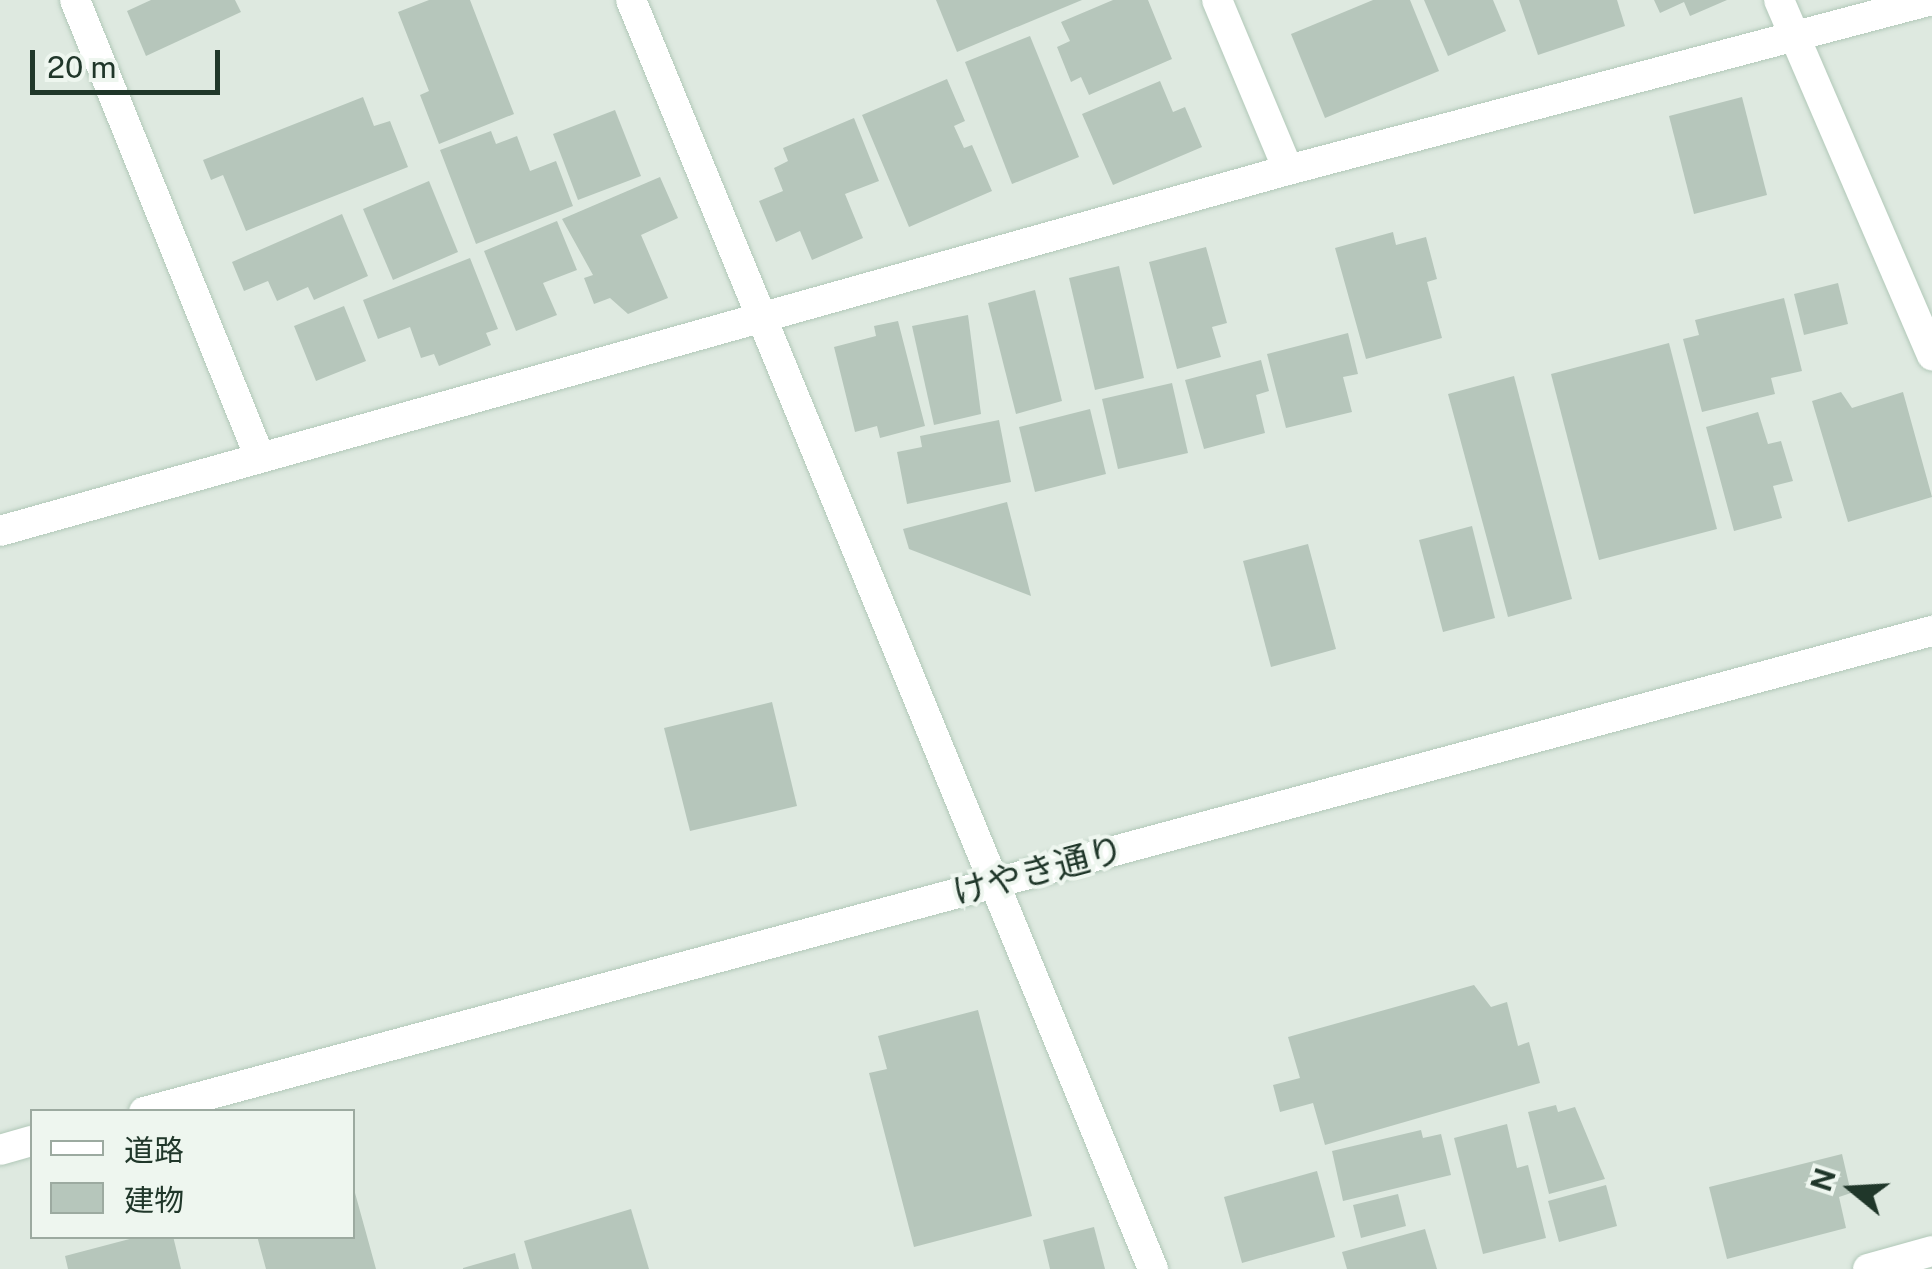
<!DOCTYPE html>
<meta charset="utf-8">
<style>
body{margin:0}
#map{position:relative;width:1932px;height:1269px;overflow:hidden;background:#dee9e0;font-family:"Public Sans","Noto Sans JP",sans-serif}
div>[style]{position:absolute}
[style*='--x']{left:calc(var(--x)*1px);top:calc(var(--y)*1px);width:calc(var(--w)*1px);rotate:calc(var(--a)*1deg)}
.building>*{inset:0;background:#b6c6bb}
.roads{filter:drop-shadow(0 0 2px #b1c8b8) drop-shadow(0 0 2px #b1c8b8)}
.street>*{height:30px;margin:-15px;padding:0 15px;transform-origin:15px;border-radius:15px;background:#fff}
.secondary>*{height:30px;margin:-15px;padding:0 15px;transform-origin:15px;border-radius:15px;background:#fff}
span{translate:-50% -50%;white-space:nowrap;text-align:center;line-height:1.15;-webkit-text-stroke:8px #eef6ef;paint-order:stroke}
.street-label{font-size:35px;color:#20372a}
.legend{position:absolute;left:30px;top:1109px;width:325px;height:130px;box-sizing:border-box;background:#eef6ef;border:2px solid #9caaa0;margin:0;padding:12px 18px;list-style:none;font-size:30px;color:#20372a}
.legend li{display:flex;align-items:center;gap:20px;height:50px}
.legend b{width:50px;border:2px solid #9caaa0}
.north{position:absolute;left:1802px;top:1139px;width:100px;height:100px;-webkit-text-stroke:8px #eef6ef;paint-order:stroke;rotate:288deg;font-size:28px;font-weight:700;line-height:40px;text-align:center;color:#20372a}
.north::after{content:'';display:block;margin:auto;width:35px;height:45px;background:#20372a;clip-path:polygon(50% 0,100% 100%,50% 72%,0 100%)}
.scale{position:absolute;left:30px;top:50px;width:190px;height:45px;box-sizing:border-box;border:5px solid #20372a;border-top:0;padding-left:12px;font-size:30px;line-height:35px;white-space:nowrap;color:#20372a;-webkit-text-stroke:8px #eef6ef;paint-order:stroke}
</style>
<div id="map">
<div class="building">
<div style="clip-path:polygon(151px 0,235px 0,241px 12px,146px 56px,127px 11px)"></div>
<div style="clip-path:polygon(429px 0,470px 0,514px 114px,439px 144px,420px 95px,429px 91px,398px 12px)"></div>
<div style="clip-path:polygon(936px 0,1082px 0,957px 52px)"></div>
<div style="clip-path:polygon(1113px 0,1148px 0,1172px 59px,1089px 95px,1081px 77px,1071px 82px,1057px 47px,1070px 41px,1061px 22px)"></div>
<div style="clip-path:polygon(1373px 0,1410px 0,1439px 71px,1325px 118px,1291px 34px)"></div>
<div style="clip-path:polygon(1424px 0,1493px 0,1506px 31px,1448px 56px)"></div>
<div style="clip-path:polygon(1519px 0,1617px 0,1625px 26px,1538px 55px)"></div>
<div style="clip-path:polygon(1654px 0,1727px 0,1690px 16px,1684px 2px,1660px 13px)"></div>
<div style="clip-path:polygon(1030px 36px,1079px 157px,1012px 184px,965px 62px)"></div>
<div style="clip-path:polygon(947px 79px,965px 121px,954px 126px,964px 148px,972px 145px,992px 191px,909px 227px,862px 115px)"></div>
<div style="clip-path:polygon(1160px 81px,1173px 112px,1185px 107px,1202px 147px,1113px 185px,1082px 114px)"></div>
<div style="clip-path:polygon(363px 97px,374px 126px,390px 121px,408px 167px,246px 231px,223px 175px,211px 180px,203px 160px)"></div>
<div style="clip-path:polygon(1742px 97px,1767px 195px,1694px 214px,1669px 116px)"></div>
<div style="clip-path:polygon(615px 110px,641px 176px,578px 200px,553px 134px)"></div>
<div style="clip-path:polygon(854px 118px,879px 181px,845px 194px,863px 238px,812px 260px,800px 231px,776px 242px,759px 201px,783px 191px,774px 168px,788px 161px,783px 148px)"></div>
<div style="clip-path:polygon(491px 131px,496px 144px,517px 136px,530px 171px,556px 161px,573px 206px,476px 244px,440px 150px)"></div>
<div style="clip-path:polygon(660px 177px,678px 218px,641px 235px,668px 298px,628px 314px,610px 298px,594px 304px,584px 278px,593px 275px,562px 219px)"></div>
<div style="clip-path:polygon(429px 181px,458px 252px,393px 280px,363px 209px)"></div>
<div style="clip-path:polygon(342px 214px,368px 276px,314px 300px,308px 287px,277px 301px,268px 281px,244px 291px,232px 262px)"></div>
<div style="clip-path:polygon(557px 221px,577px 270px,543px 283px,557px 315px,516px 331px,484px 251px)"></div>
<div style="clip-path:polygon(1393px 232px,1396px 245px,1426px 237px,1437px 279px,1427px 282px,1442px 338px,1366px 359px,1335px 248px)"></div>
<div style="clip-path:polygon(1206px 247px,1227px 323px,1212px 327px,1221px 357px,1177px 369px,1149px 262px)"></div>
<div style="clip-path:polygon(470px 258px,498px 329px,486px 333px,491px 345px,439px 366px,434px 354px,421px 358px,410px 327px,378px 339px,363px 300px)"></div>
<div style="clip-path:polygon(1119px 266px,1144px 378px,1095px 390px,1069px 278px)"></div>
<div style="clip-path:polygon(1838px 283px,1848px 324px,1804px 335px,1794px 294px)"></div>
<div style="clip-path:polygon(1035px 290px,1062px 401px,1016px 414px,988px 303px)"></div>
<div style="clip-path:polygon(1784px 298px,1802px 371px,1771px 378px,1775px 394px,1702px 412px,1683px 339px,1699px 335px,1695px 320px)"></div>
<div style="clip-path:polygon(344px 306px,366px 361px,316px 381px,294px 326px)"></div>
<div style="clip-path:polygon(968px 315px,981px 414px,934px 425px,912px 326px)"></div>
<div style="clip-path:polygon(898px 321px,925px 426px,880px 438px,877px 426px,855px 432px,834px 347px,876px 336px,874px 326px)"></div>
<div style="clip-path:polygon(1348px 333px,1358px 374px,1343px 377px,1352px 412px,1286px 428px,1267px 354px)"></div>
<div style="clip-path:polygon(1669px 343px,1717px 529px,1599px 560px,1551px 374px)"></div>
<div style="clip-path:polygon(1261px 360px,1269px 391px,1256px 395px,1265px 433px,1204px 449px,1185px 380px)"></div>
<div style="clip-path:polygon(1514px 376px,1572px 599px,1508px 617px,1448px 394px)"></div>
<div style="clip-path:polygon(1172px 383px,1188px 453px,1118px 469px,1102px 399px)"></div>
<div style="clip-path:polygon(1841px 392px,1852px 408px,1903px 392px,1932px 497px,1848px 522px,1812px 401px)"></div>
<div style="clip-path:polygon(1090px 409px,1106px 474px,1035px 492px,1019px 427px)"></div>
<div style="clip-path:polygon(1758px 412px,1768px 444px,1781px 441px,1793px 481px,1773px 486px,1782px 518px,1734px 531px,1706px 427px)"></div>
<div style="clip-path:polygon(999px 420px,1011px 482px,907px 504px,897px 452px,922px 447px,920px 436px)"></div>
<div style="clip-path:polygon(1007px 502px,1031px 596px,909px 549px,903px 529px)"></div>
<div style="clip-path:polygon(1472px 526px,1495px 618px,1443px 632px,1419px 540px)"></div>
<div style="clip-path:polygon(1308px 544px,1336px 649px,1271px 667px,1243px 561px)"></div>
<div style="clip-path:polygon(772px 702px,797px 806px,690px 831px,664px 728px)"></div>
<div style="clip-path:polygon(1474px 985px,1491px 1007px,1507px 1002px,1518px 1046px,1529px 1042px,1540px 1083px,1325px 1145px,1313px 1103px,1280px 1112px,1273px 1085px,1300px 1078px,1288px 1037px)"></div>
<div style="clip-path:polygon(978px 1010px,1032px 1216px,914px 1247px,869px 1073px,887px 1069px,878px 1036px)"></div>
<div style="clip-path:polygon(1556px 1105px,1558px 1112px,1575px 1107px,1605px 1179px,1549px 1194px,1528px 1112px)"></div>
<div style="clip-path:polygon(1507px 1124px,1517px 1168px,1528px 1165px,1546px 1238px,1483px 1254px,1454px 1138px)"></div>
<div style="clip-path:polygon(1421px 1130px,1423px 1138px,1441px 1134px,1451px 1175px,1343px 1201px,1332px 1151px)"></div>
<div style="clip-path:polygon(1842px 1154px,1851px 1193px,1839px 1197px,1846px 1228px,1727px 1259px,1709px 1187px)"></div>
<div style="clip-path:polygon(1317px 1171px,1335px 1237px,1242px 1263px,1224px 1197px)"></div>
<div style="clip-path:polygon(352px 1182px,376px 1269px,266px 1269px,257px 1236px,352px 1236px)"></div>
<div style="clip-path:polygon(1606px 1185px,1617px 1226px,1559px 1242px,1548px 1201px)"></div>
<div style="clip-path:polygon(1398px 1194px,1406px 1226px,1361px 1238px,1353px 1205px)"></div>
<div style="clip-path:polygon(631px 1209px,649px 1269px,532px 1269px,524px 1241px)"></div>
<div style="clip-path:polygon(1094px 1227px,1105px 1269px,1050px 1269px,1043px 1240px)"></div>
<div style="clip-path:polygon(1425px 1229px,1437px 1269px,1347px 1269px,1342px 1252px)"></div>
<div style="clip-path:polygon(141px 1236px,173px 1236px,181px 1269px,68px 1269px,65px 1256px)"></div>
<div style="clip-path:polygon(515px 1253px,519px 1269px,463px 1269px,463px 1268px)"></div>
</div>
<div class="roads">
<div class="street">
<div style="--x:75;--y:0;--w:492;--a:68"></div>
<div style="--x:631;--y:0;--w:1372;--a:67.64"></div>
<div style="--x:1217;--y:0;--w:184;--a:67.3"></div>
<div style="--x:1779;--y:0;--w:387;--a:66.7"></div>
<div style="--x:0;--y:531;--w:1338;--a:-15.66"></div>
<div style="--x:1288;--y:170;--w:666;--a:-14.79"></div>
<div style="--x:1868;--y:1269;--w:66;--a:-15.7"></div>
</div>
<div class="secondary">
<div style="--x:144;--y:1112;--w:1852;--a:-15.06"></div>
<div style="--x:0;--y:1150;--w:33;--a:-16"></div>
</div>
</div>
<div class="street-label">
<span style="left:1038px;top:871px;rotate:-15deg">けやき通り</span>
</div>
<ul class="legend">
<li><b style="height:12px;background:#fff"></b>道路</li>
<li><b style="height:28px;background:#b6c6bb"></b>建物</li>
</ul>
<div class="north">N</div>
<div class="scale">20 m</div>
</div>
